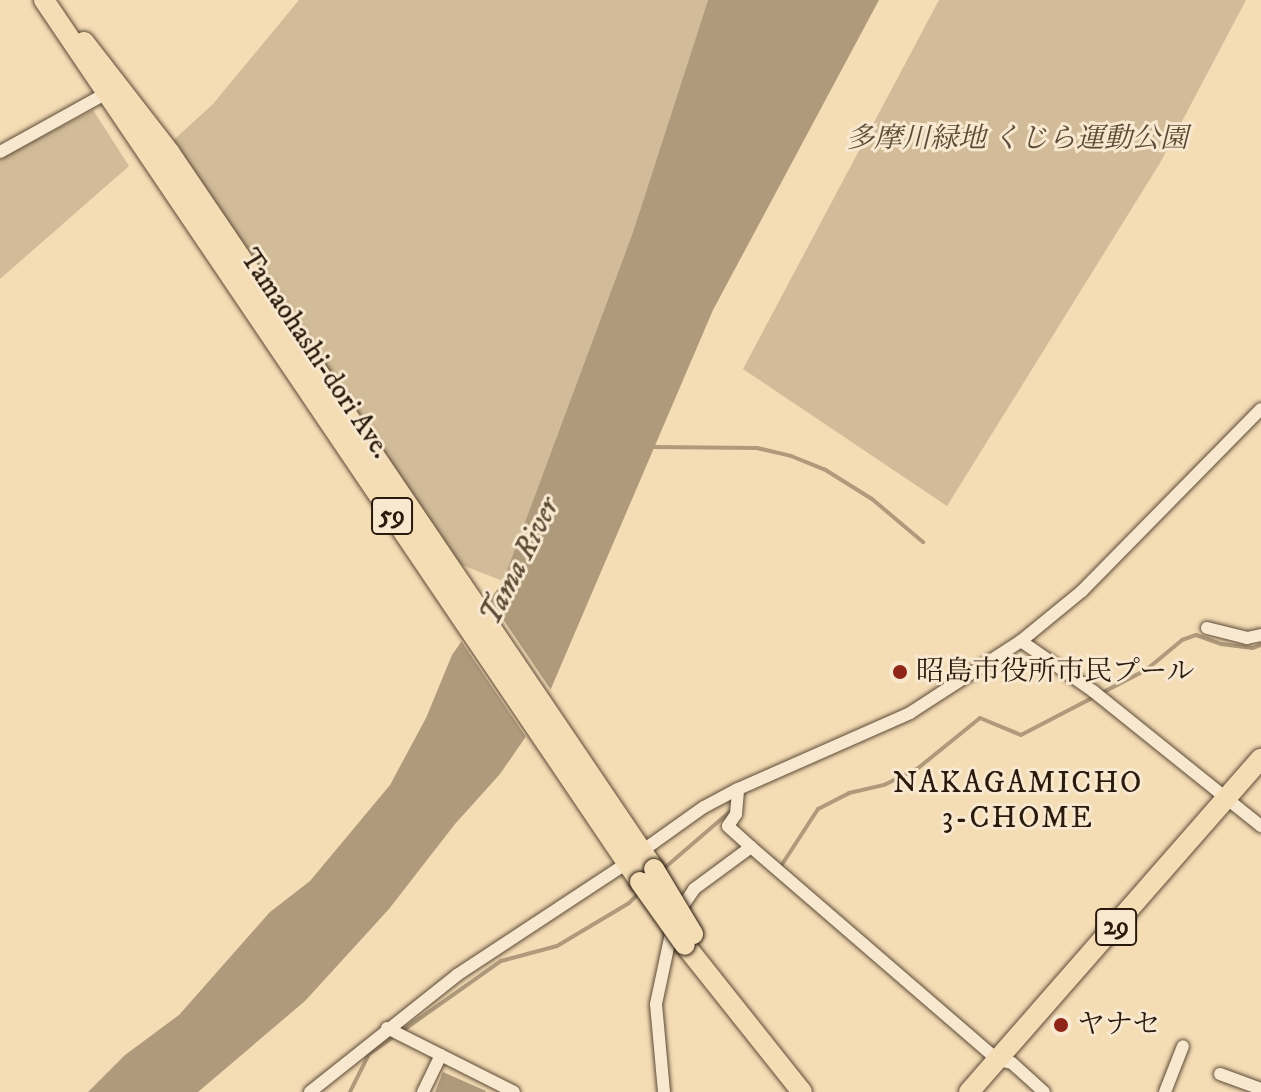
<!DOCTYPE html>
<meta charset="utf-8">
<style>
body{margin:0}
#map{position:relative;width:1261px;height:1092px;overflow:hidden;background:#f4dcb5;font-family:"IM FELL DW Pica","Noto Serif JP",serif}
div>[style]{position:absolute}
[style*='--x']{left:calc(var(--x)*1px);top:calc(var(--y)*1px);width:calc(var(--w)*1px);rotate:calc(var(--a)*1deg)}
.green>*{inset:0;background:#d1bb98}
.water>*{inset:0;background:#af9a7c}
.pier>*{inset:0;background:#f4dcb5}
.stream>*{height:4px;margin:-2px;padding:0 2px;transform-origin:2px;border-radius:2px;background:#af9a7c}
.roads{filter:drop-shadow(0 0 2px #5c4a36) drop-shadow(0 0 2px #5c4a36)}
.street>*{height:12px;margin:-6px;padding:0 6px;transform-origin:6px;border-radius:6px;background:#f8e8cf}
.primary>*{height:20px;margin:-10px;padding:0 10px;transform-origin:10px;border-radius:10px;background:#f4dcb5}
.bridges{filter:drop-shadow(0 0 2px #291a0c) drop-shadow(0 0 2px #291a0c)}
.primary-bridge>*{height:20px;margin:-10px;padding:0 10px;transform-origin:10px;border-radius:10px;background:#f4dcb5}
.dots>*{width:22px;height:22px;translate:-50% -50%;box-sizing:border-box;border:4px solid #f8e8cf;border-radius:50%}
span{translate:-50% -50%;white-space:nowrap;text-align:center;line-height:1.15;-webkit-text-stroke:6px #f8e8cf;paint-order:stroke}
.shield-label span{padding:2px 6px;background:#f8e8cf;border:2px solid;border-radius:6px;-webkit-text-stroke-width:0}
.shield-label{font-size:26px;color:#291a0c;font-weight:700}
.park-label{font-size:28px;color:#5b4a36;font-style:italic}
.street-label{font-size:28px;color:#291a0c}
.poi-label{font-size:28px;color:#291a0c}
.left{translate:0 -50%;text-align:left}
.water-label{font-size:30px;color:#5f4d39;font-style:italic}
.neighbourhood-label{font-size:30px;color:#291a0c;letter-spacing:2px}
</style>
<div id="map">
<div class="green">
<div style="clip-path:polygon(299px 0,708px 0,633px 232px,503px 581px,444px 558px,166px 147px,213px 104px)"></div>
<div style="clip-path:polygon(939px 0,1246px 0,1160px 163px,947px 506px,743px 369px)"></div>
<div style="clip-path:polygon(93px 110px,129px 166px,0 279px,0 159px)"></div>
</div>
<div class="water">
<div style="clip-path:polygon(708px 0,879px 0,713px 310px,538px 719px,500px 774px,455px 824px,389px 909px,305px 1001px,198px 1092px,88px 1092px,125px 1055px,179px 1015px,270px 912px,310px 881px,390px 785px,426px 718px,452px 655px,503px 581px,633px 232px)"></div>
<div style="clip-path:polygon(443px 1072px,486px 1091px,485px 1092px,435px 1092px)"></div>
</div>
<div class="pier">
<div style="clip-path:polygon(488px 597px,553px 693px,528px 740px,459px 638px)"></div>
</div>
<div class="stream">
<div style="--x:654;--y:447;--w:103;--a:0.6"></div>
<div style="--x:757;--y:448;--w:35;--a:13"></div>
<div style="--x:791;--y:456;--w:35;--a:22"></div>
<div style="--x:824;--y:469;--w:57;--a:32"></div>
<div style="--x:872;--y:499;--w:67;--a:40.1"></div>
<div style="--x:781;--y:866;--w:68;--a:-57"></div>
<div style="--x:818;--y:809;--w:35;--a:-27"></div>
<div style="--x:849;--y:793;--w:36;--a:-13"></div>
<div style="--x:884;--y:785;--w:37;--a:-26"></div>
<div style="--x:917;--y:769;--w:81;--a:-39"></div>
<div style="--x:980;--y:718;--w:44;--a:22.5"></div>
<div style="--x:1021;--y:735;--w:141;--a:-27.5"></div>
<div style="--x:1146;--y:670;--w:47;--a:-39.8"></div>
<div style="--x:1182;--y:640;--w:15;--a:-20"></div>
<div style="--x:1196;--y:635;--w:27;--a:20"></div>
<div style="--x:1221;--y:644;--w:32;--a:7"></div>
<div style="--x:1253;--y:648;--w:9;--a:-21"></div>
<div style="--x:661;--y:871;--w:95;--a:-40.7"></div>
<div style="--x:402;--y:1031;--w:121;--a:-35.3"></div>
<div style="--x:501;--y:961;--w:58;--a:-15"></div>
<div style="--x:557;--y:946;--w:84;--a:-30.8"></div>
<div style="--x:629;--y:903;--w:16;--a:-45"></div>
<div style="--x:350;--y:1092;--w:42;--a:-63.4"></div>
<div style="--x:369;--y:1054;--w:32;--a:-35"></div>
</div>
<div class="roads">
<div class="street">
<div style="--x:0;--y:152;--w:120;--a:-28.9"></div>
<div style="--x:1207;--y:628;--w:41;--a:14"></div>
<div style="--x:1247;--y:638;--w:14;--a:-12"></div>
<div style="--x:1021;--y:641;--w:88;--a:34.8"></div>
<div style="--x:1093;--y:691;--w:216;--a:38.8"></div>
<div style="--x:751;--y:847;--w:326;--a:40.8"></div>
<div style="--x:998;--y:1060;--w:14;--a:12"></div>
<div style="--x:1012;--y:1063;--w:43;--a:42.2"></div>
<div style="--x:642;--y:851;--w:76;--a:-35.4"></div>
<div style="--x:704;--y:807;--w:38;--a:-28"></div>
<div style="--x:738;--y:789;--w:188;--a:-23.8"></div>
<div style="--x:910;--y:713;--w:132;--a:-33"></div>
<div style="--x:1021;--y:641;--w:79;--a:-39.3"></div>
<div style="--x:1082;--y:591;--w:255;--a:-45.5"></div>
<div style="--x:387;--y:1028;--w:142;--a:26.7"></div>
<div style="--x:1220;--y:1074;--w:44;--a:20.1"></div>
<div style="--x:310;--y:1092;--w:188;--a:-38.5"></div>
<div style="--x:457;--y:975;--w:204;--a:-33.4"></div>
<div style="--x:423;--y:1092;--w:41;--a:-64.1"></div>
<div style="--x:664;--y:1092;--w:88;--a:-95.2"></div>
<div style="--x:656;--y:1004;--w:87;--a:-78"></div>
<div style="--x:674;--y:919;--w:36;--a:-56"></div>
<div style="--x:694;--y:889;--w:71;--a:-36.4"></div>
<div style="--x:751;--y:847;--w:31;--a:-138"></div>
<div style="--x:728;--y:826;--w:14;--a:-56"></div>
<div style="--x:736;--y:814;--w:25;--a:-85"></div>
<div style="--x:1165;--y:1092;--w:49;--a:-68.6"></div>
</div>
<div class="primary">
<div style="--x:44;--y:0;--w:1064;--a:55.95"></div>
<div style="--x:84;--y:42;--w:140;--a:52.2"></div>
<div style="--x:170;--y:153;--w:864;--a:55.94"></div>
<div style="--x:685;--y:945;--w:188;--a:51.5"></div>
<div style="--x:969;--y:1092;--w:443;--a:-48.8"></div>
</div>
</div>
<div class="bridges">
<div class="primary-bridge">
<div style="--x:654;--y:869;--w:76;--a:59"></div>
<div style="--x:640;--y:882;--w:77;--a:54.5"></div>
</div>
</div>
<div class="dots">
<div style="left:900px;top:672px;background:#8f2418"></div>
<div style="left:1061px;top:1025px;background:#8f2418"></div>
</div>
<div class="shield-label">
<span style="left:392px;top:516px">59</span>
<span style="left:1116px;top:927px">29</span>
</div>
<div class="park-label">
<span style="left:1017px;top:139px">多摩川緑地 くじら運動公園</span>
</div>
<div class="street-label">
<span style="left:315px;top:354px;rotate:56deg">Tamaohashi-dori Ave.</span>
</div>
<div class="poi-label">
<span class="left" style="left:916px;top:672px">昭島市役所市民プール</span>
<span class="left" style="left:1077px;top:1025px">ヤナセ</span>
</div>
<div class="water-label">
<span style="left:521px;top:562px;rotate:-63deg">Tama River</span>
</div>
<div class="neighbourhood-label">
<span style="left:1018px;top:801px">NAKAGAMICHO<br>3-CHOME</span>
</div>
</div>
